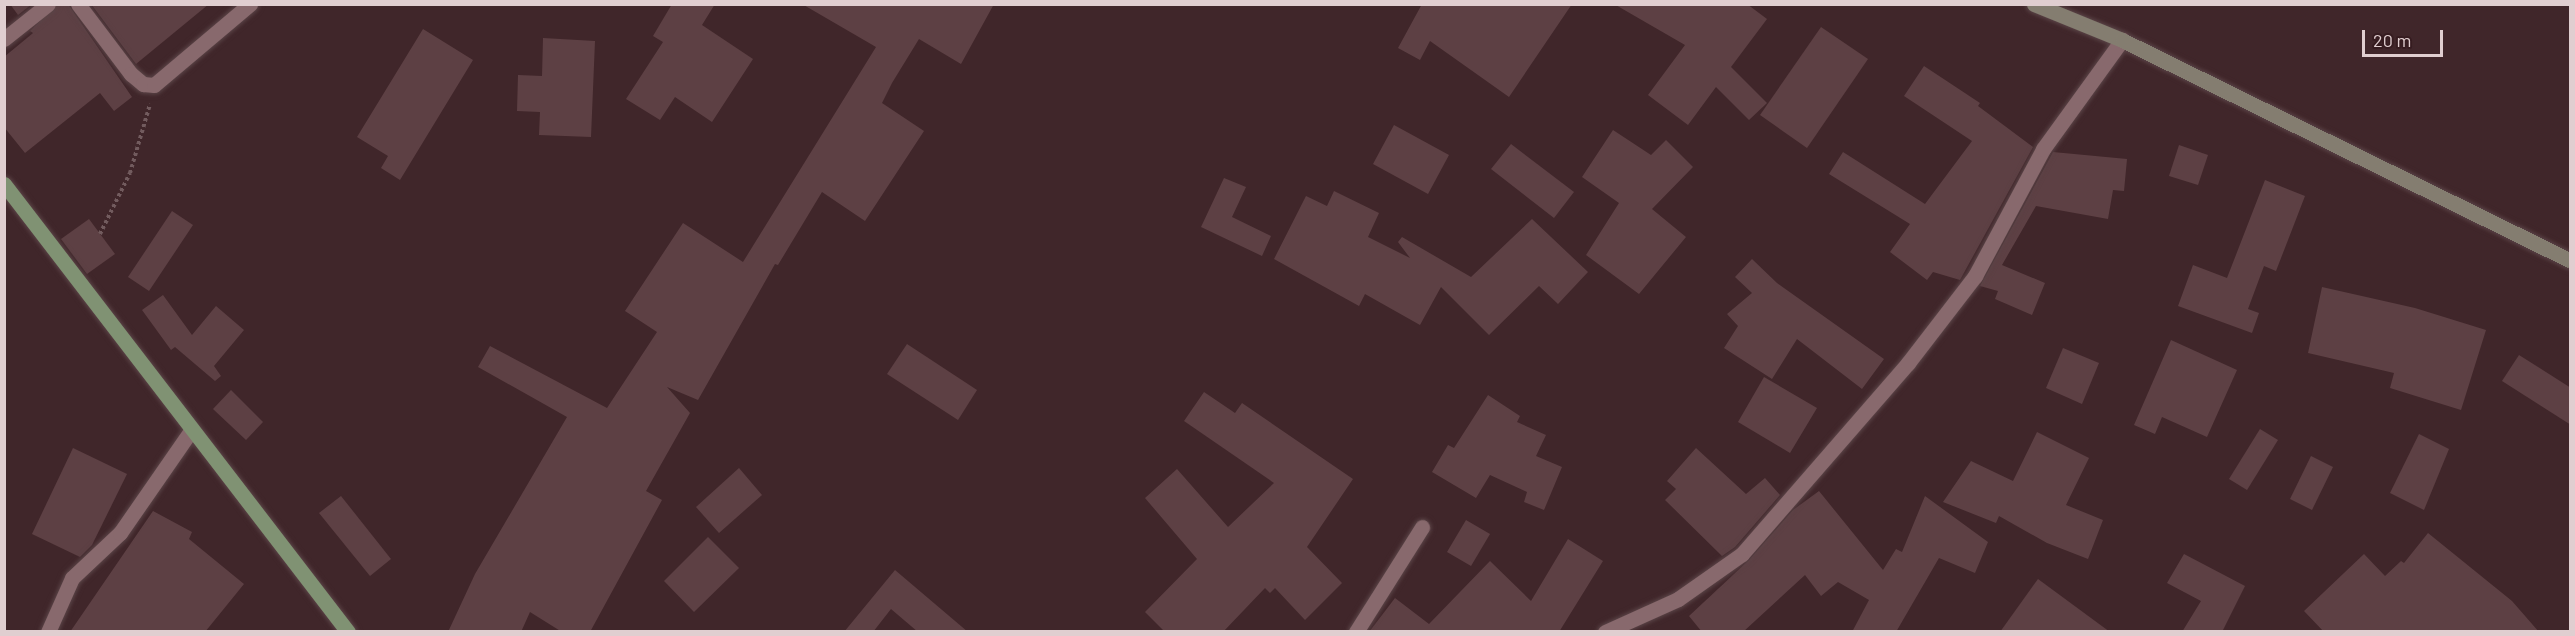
<!DOCTYPE html>
<style>
body{margin:0}
#map{position:relative;width:2575px;height:636px;overflow:hidden;background:#40262a;font-family:Barlow,sans-serif}
div>[style]{position:absolute}
[style*='--x']{left:calc(var(--x)*1px);top:calc(var(--y)*1px);width:calc(var(--w)*1px);rotate:calc(var(--a)*1deg)}
.building>*{inset:0;background:#5d4044}
.path>*{height:4px;margin-top:-2px;transform-origin:0;background:repeating-linear-gradient(90deg,#725b5e 0 3px,transparent 0 6px)}
.roads{filter:drop-shadow(0 0 2px #5a4447) drop-shadow(0 0 2px #5a4447)}
.street>*{height:15px;margin:-7.5px;padding:0 7.5px;transform-origin:7.5px;border-radius:7.5px;background:#88696d}
.secondary>*{height:15px;margin:-7.5px;padding:0 7.5px;transform-origin:7.5px;border-radius:7.5px;background:#847d70}
.primary>*{height:15px;margin:-7.5px;padding:0 7.5px;transform-origin:7.5px;border-radius:7.5px;background:#809273}
span{translate:-50% -50%;white-space:nowrap;text-align:center;line-height:1.15;-webkit-text-stroke:4.5px #361c20;paint-order:stroke}
.frame{position:absolute;inset:0;border:6px solid #e0ced0;pointer-events:none}
.scale{position:absolute;left:2362px;top:30px;width:81px;height:27px;box-sizing:border-box;border:3px solid #e0ced0;border-top:0;padding-left:8px;font-size:18px;line-height:21px;white-space:nowrap;color:#e0ced0;-webkit-text-stroke:4px #361c20;paint-order:stroke}
</style>
<div id="map">
<div class="building">
<div style="clip-path:polygon(10px 4px,32px 4px,18px 15px)"></div>
<div style="clip-path:polygon(57px 4px,68px 4px,132px 97px,114px 111px,100px 93px,25px 153px,4px 127px,4px 57px,33px 33px,30px 31px)"></div>
<div style="clip-path:polygon(91px 4px,209px 4px,136px 64px)"></div>
<div style="clip-path:polygon(672px 4px,715px 4px,702px 25px,753px 59px,712px 122px,675px 97px,660px 120px,626px 99px,663px 42px,653px 36px)"></div>
<div style="clip-path:polygon(802px 4px,994px 4px,961px 64px,919px 39px,892px 83px,882px 103px,924px 131px,865px 221px,822px 192px,778px 265px,775px 264px,698px 400px,667px 387px,690px 413px,646px 491px,662px 500px,590px 632px,562px 632px,530px 612px,521px 632px,448px 632px,475px 574px,567px 417px,478px 367px,490px 346px,607px 408px,657px 332px,625px 311px,683px 223px,743px 262px,876px 47px)"></div>
<div style="clip-path:polygon(1422px 4px,1572px 4px,1509px 97px,1430px 41px,1420px 60px,1398px 48px)"></div>
<div style="clip-path:polygon(1614px 4px,1747px 4px,1767px 19px,1731px 67px,1767px 103px,1749px 120px,1716px 87px,1688px 125px,1648px 95px,1685px 45px)"></div>
<div style="clip-path:polygon(1821px 27px,1868px 59px,1807px 148px,1760px 115px)"></div>
<div style="clip-path:polygon(423px 29px,473px 60px,400px 180px,381px 168px,388px 156px,357px 137px)"></div>
<div style="clip-path:polygon(543px 38px,595px 41px,591px 137px,539px 135px,540px 112px,517px 111px,518px 75px,542px 76px)"></div>
<div style="clip-path:polygon(1924px 66px,1980px 103px,1978px 106px,2033px 147px,1960px 280px,1933px 272px,1927px 280px,1890px 252px,1910px 224px,1829px 174px,1843px 152px,1925px 204px,1972px 141px,1904px 96px)"></div>
<div style="clip-path:polygon(1394px 125px,1449px 155px,1428px 194px,1373px 164px)"></div>
<div style="clip-path:polygon(1613px 130px,1651px 155px,1666px 140px,1693px 167px,1652px 209px,1686px 237px,1639px 294px,1586px 255px,1619px 203px,1582px 177px)"></div>
<div style="clip-path:polygon(1511px 144px,1574px 192px,1554px 218px,1491px 169px)"></div>
<div style="clip-path:polygon(2179px 145px,2208px 155px,2198px 185px,2169px 176px)"></div>
<div style="clip-path:polygon(2053px 152px,2127px 159px,2124px 191px,2113px 190px,2108px 219px,2036px 206px,2002px 265px,2045px 283px,2032px 315px,1995px 299px,1998px 291px,1980px 286px)"></div>
<div style="clip-path:polygon(1224px 178px,1246px 187px,1232px 217px,1271px 236px,1262px 256px,1201px 227px)"></div>
<div style="clip-path:polygon(2265px 180px,2305px 196px,2276px 271px,2264px 266px,2248px 309px,2259px 313px,2252px 333px,2178px 306px,2193px 265px,2227px 278px)"></div>
<div style="clip-path:polygon(1334px 191px,1379px 213px,1368px 237px,1410px 258px,1398px 242px,1402px 237px,1471px 277px,1532px 219px,1588px 272px,1558px 304px,1539px 286px,1489px 335px,1441px 287px,1420px 325px,1365px 294px,1359px 306px,1274px 259px,1306px 196px,1327px 206px)"></div>
<div style="clip-path:polygon(172px 211px,193px 225px,149px 291px,128px 277px)"></div>
<div style="clip-path:polygon(89px 219px,115px 254px,87px 274px,61px 239px)"></div>
<div style="clip-path:polygon(1752px 259px,1777px 283px,1884px 359px,1862px 389px,1797px 339px,1772px 379px,1724px 348px,1738px 326px,1727px 314px,1752px 293px,1735px 277px)"></div>
<div style="clip-path:polygon(2322px 287px,2415px 308px,2486px 330px,2461px 410px,2390px 388px,2394px 373px,2308px 353px)"></div>
<div style="clip-path:polygon(163px 295px,192px 335px,216px 306px,244px 330px,214px 366px,221px 376px,215px 381px,175px 347px,171px 350px,142px 310px)"></div>
<div style="clip-path:polygon(2171px 340px,2237px 370px,2207px 437px,2162px 417px,2155px 434px,2134px 425px)"></div>
<div style="clip-path:polygon(907px 344px,977px 390px,958px 420px,887px 374px)"></div>
<div style="clip-path:polygon(2063px 348px,2099px 363px,2082px 404px,2046px 388px)"></div>
<div style="clip-path:polygon(2519px 355px,2571px 388px,2571px 425px,2502px 381px)"></div>
<div style="clip-path:polygon(1764px 377px,1817px 408px,1790px 453px,1738px 422px)"></div>
<div style="clip-path:polygon(231px 390px,263px 422px,246px 440px,213px 409px)"></div>
<div style="clip-path:polygon(1204px 392px,1235px 413px,1242px 403px,1353px 479px,1307px 547px,1342px 583px,1305px 620px,1275px 588px,1270px 593px,1265px 588px,1223px 632px,1165px 632px,1145px 612px,1197px 559px,1145px 498px,1177px 469px,1228px 527px,1274px 483px,1184px 421px)"></div>
<div style="clip-path:polygon(1488px 395px,1520px 416px,1517px 422px,1546px 435px,1536px 456px,1562px 467px,1544px 510px,1524px 502px,1527px 492px,1490px 475px,1476px 498px,1432px 472px,1448px 445px,1454px 448px)"></div>
<div style="clip-path:polygon(2260px 429px,2278px 440px,2247px 490px,2229px 479px)"></div>
<div style="clip-path:polygon(2037px 432px,2089px 458px,2066px 505px,2103px 520px,2088px 559px,2047px 543px,1999px 516px,1996px 523px,1943px 502px,1971px 461px,2013px 481px)"></div>
<div style="clip-path:polygon(2419px 434px,2449px 449px,2424px 510px,2390px 493px)"></div>
<div style="clip-path:polygon(73px 448px,127px 474px,92px 545px,80px 557px,32px 534px)"></div>
<div style="clip-path:polygon(1696px 448px,1746px 494px,1765px 478px,1780px 495px,1735px 547px,1722px 556px,1665px 500px,1676px 489px,1667px 481px)"></div>
<div style="clip-path:polygon(2311px 456px,2333px 467px,2312px 510px,2290px 499px)"></div>
<div style="clip-path:polygon(739px 468px,762px 495px,719px 533px,696px 507px)"></div>
<div style="clip-path:polygon(1819px 491px,1883px 570px,1896px 549px,1902px 552px,1925px 496px,1988px 542px,1975px 573px,1939px 558px,1896px 632px,1852px 632px,1869px 600px,1838px 582px,1821px 596px,1805px 575px,1743px 632px,1702px 632px,1689px 616px,1749px 560px,1793px 510px)"></div>
<div style="clip-path:polygon(341px 496px,391px 559px,370px 576px,319px 513px)"></div>
<div style="clip-path:polygon(153px 511px,192px 532px,189px 539px,244px 584px,205px 632px,70px 632px)"></div>
<div style="clip-path:polygon(1466px 520px,1490px 534px,1471px 566px,1447px 552px)"></div>
<div style="clip-path:polygon(2428px 533px,2512px 601px,2539px 632px,2324px 632px,2304px 611px,2364px 554px,2385px 576px,2401px 561px,2404px 563px)"></div>
<div style="clip-path:polygon(708px 537px,739px 568px,694px 612px,664px 581px)"></div>
<div style="clip-path:polygon(1568px 539px,1603px 561px,1559px 632px,1369px 632px,1395px 598px,1429px 624px,1490px 561px,1531px 601px)"></div>
<div style="clip-path:polygon(2184px 554px,2245px 586px,2222px 632px,2182px 632px,2201px 601px,2167px 583px)"></div>
<div style="clip-path:polygon(895px 570px,968px 632px,918px 632px,891px 609px,873px 632px,844px 632px)"></div>
<div style="clip-path:polygon(2038px 579px,2110px 632px,2000px 632px)"></div>
</div>
<div class="path">
<div style="--x:100;--y:234;--w:68;--a:-63.8"></div>
<div style="--x:130;--y:173;--w:72;--a:-73.8"></div>
</div>
<div class="roads">
<div class="street">
<div style="--x:78;--y:4;--w:88;--a:52.9"></div>
<div style="--x:131;--y:74;--w:16;--a:40"></div>
<div style="--x:143;--y:84;--w:11;--a:5"></div>
<div style="--x:154;--y:85;--w:126;--a:-40.2"></div>
<div style="--x:4;--y:39;--w:56;--a:-38.5"></div>
<div style="--x:48;--y:632;--w:59;--a:-66"></div>
<div style="--x:72;--y:578;--w:66;--a:-43.2"></div>
<div style="--x:120;--y:533;--w:126;--a:-55.3"></div>
<div style="--x:1356;--y:632;--w:124;--a:-57.8"></div>
<div style="--x:1605;--y:632;--w:80;--a:-24.3"></div>
<div style="--x:1678;--y:599;--w:78;--a:-35.1"></div>
<div style="--x:1742;--y:554;--w:253;--a:-49"></div>
<div style="--x:1908;--y:363;--w:110;--a:-52.4"></div>
<div style="--x:1975;--y:276;--w:144;--a:-61.8"></div>
<div style="--x:2043;--y:149;--w:135;--a:-54.1"></div>
</div>
<div class="secondary">
<div style="--x:2034;--y:4;--w:95;--a:22.2"></div>
<div style="--x:2122;--y:40;--w:499;--a:26.2"></div>
</div>
<div class="primary">
<div style="--x:4;--y:184;--w:565;--a:52.48"></div>
</div>
</div>
<div class="frame"></div>
<div class="scale">20 m</div>
</div>
